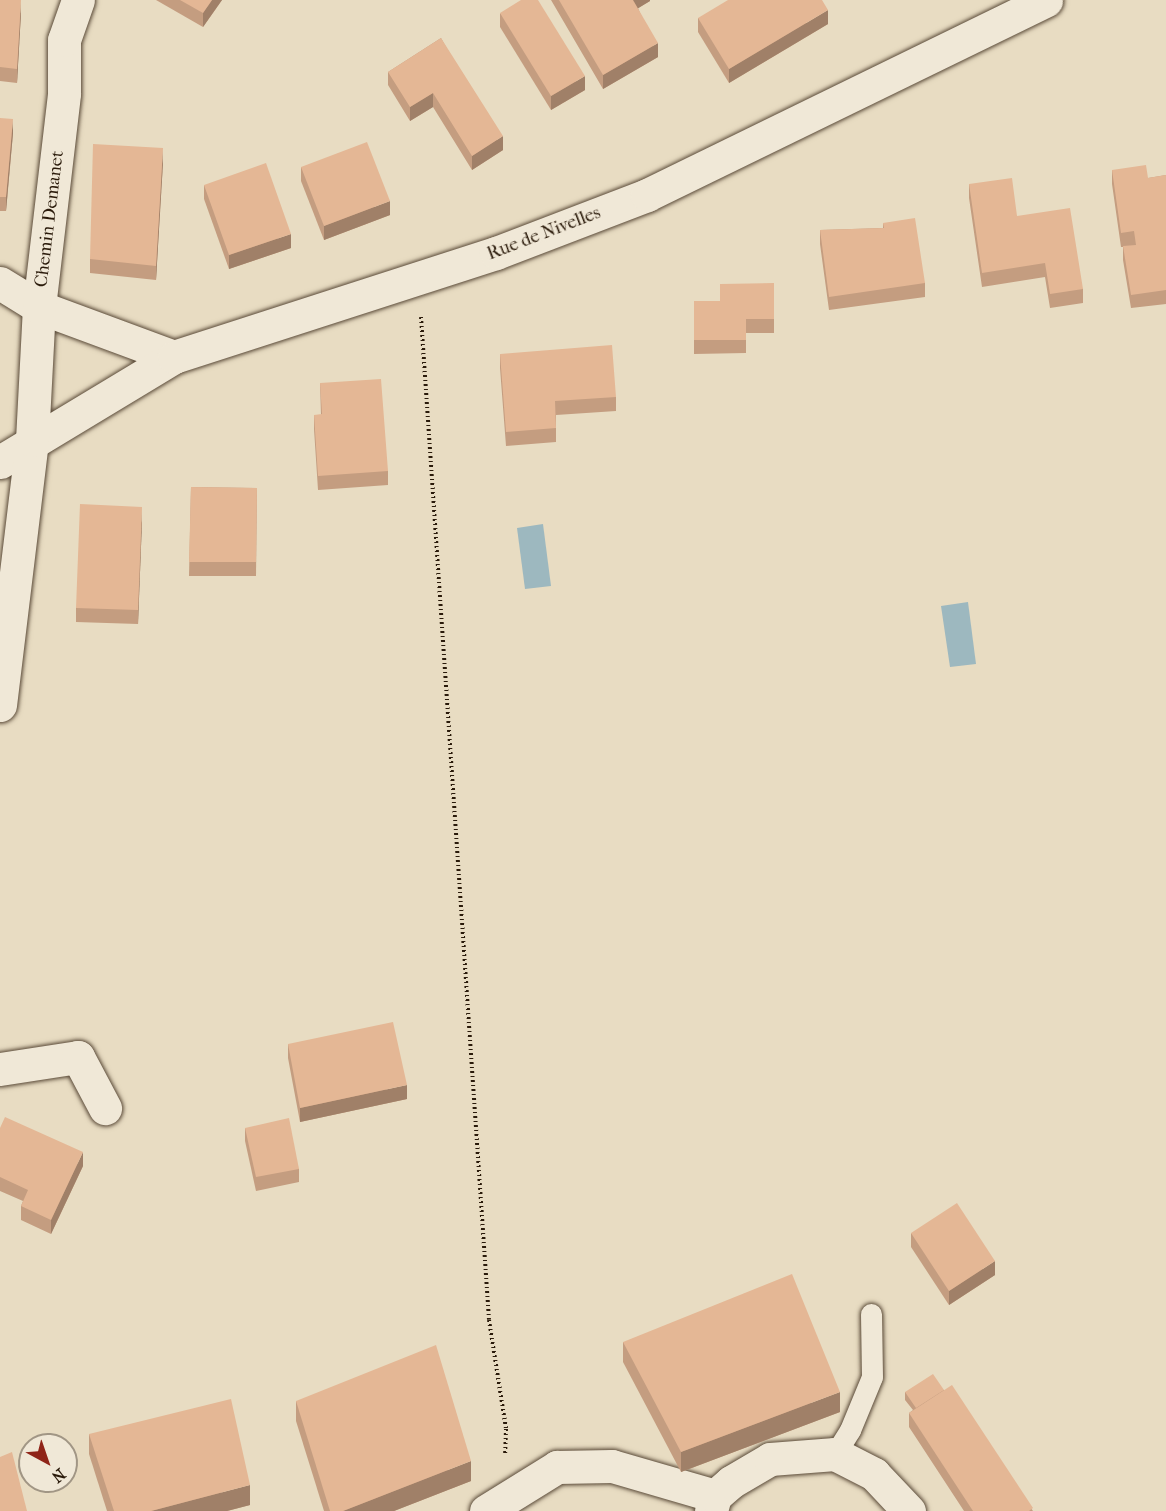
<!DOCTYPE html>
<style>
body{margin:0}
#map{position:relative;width:1166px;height:1511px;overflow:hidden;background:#e8dcc2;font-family:"IM FELL French Canon",serif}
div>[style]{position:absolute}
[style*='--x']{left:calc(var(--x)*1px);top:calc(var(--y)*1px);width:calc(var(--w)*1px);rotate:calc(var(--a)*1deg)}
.water>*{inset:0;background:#9db8bf}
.path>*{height:4px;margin-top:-2px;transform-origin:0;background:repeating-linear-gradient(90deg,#2a1a0a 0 1.5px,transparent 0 4.5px)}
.roads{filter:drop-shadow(0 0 2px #5a4a38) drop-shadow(0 0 2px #5a4a38)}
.lane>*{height:21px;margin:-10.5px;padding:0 10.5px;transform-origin:10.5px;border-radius:10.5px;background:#f0e8d7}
.street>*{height:33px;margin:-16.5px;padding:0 16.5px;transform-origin:16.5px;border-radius:16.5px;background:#f0e8d7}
.wall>*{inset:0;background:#c49d80}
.shaded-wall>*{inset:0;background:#a08068}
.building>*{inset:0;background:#e4b795}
span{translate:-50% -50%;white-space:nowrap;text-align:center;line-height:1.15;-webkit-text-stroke:4.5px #f0e8d7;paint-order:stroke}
.street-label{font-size:18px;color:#2a1a0a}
.north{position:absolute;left:18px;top:1433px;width:60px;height:60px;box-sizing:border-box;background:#f0e8d7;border:2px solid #a19685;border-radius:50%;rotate:140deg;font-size:16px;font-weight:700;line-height:24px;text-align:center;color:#2a1a0a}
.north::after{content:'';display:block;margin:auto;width:21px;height:27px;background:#8f2418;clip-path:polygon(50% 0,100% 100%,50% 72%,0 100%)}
</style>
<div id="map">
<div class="water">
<div style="clip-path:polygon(543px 524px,551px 586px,525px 589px,517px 528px)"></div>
<div style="clip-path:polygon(968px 602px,976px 664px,950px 667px,941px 606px)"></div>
</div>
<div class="path">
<div style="--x:421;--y:317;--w:1005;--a:86.12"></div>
<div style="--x:489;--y:1320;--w:110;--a:81.1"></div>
<div style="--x:506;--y:1429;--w:26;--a:92"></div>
</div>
<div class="roads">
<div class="lane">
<div style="--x:835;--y:1454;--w:28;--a:-58"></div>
<div style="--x:850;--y:1430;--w:57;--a:-67.5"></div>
<div style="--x:872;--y:1377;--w:63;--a:-90.9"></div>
</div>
<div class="street">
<div style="--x:0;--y:283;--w:46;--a:31.6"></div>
<div style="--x:39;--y:307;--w:144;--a:20.3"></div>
<div style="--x:0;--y:462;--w:203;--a:-31.1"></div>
<div style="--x:174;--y:357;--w:338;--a:-17.9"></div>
<div style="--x:496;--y:253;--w:162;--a:-21"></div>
<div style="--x:647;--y:195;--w:444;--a:-26"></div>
<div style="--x:0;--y:705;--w:267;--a:-83.1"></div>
<div style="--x:32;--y:440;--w:133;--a:-87"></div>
<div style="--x:39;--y:307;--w:215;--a:-83.3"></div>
<div style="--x:64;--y:93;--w:53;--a:-90"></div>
<div style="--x:64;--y:40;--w:42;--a:-70.7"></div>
<div style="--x:0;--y:1069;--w:79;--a:-8.7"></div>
<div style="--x:78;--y:1057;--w:58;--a:62.1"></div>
<div style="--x:486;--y:1511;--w:84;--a:-31.8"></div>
<div style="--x:557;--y:1467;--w:55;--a:-1"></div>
<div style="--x:612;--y:1466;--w:107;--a:16.2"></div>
<div style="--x:711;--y:1511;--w:16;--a:-75"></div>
<div style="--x:715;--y:1496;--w:21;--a:-41"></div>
<div style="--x:731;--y:1482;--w:45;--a:-30.5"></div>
<div style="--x:770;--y:1459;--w:65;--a:-4.4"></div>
<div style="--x:835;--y:1454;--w:44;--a:27.1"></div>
<div style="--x:874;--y:1474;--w:51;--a:46.6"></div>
</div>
</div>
<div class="wall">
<div style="clip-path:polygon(0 0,21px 13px,17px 83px,0 81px)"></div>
<div style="clip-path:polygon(156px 0,222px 0,203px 27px)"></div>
<div style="clip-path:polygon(551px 0,650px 0,650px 1px,638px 8px,658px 57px,603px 89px)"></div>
<div style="clip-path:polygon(500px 13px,585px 90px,551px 110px,500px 27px)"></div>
<div style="clip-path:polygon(698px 18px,828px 24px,729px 83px,698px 32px)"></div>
<div style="clip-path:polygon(441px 38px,503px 150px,472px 170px,433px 107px,410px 121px,388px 85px,388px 72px)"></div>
<div style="clip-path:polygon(0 118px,13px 133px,6px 211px,0 211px)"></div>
<div style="clip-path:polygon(163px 162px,156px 280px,90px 273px,90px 259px)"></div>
<div style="clip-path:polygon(301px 167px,390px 215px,324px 240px,301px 181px)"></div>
<div style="clip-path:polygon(1112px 170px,1148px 178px,1166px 175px,1166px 304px,1131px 308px,1123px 260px,1123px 247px,1121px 247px,1112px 184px)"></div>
<div style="clip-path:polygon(969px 184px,1017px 216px,1083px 289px,1083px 303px,1050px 308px,1045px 277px,982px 287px,969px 198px)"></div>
<div style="clip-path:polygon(204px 185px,291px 248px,229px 269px,204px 199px)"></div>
<div style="clip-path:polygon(883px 223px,925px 283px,925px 297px,829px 310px,820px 244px,820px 230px,883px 228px)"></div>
<div style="clip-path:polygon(774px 283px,774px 333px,746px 333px,746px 353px,694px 354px,694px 301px,720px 301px)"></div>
<div style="clip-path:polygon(500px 354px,616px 397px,616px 411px,556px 415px,556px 442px,506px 446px,500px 368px)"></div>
<div style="clip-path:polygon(320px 383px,388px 471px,388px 485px,318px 490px,314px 429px,314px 415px,321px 415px)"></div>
<div style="clip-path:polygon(191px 487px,257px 488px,256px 576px,189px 576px)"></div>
<div style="clip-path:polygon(142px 521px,138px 624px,76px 622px,76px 608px)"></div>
<div style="clip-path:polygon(288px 1044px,407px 1099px,300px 1122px,288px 1058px)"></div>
<div style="clip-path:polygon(0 1128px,83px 1166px,51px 1234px,21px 1220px,21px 1206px,23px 1201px,0 1191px)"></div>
<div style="clip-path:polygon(245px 1128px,299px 1169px,299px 1182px,256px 1191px,245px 1141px)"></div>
<div style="clip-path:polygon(911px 1233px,995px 1275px,949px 1305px,911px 1247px)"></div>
<div style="clip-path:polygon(623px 1342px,840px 1412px,681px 1472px,623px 1362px)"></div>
<div style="clip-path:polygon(944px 1390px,1033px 1511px,964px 1511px,909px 1427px,909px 1413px,913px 1410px,905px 1400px,905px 1392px)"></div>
<div style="clip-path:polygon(296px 1401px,471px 1481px,394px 1511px,324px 1511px,296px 1421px)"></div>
<div style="clip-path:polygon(89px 1434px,250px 1505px,227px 1511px,107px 1511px,89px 1454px)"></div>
</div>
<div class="shaded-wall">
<div style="clip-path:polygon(21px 0,21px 13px,17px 83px,17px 69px)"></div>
<div style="clip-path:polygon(212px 0,222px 0,203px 27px,203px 13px)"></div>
<div style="clip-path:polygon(632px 0,650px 0,650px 1px,632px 12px)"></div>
<div style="clip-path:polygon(828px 10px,828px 24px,729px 83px,729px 69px)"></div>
<div style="clip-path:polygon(658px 43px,658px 57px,603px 89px,603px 75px)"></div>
<div style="clip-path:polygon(585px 76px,585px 90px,551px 110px,551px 96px)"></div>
<div style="clip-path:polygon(433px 93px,433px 107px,410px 121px,410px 107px)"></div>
<div style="clip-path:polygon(13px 119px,13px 133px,6px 211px,6px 197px)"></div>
<div style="clip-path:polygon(503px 136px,503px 150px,472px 170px,472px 156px)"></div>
<div style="clip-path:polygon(163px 148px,163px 162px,156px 280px,156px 266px)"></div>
<div style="clip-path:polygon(390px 201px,390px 215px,324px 240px,324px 226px)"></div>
<div style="clip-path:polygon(291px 234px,291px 248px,229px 269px,229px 255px)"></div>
<div style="clip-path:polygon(142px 507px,142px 521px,138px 624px,138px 610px)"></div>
<div style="clip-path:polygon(407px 1085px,407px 1099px,300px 1122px,300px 1108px)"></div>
<div style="clip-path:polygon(83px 1152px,83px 1166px,51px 1234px,51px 1220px)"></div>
<div style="clip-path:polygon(995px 1261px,995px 1275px,949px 1305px,949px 1291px)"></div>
<div style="clip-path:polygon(840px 1392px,840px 1412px,681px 1472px,681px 1452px)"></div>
<div style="clip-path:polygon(471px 1461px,471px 1481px,394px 1511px,343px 1511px)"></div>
<div style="clip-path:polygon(250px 1485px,250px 1505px,227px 1511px,151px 1511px)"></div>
</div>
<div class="building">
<div style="clip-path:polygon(0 0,21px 0,17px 69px,0 67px)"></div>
<div style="clip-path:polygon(180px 0,212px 0,203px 13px)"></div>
<div style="clip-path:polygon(521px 0,538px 0,585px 76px,551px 96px,500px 13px)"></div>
<div style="clip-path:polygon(559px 0,633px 0,658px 43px,603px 75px)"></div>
<div style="clip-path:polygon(728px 0,822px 0,828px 10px,729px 69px,698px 18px)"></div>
<div style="clip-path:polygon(441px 38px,503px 136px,472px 156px,433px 93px,410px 107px,388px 72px)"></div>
<div style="clip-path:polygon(0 118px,13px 119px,6px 197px,0 197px)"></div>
<div style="clip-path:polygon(367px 142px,390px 201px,324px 226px,301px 167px)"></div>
<div style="clip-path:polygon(93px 144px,163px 148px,156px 266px,90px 259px)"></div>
<div style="clip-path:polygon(266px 163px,291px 234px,229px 255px,204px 185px)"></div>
<div style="clip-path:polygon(1146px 165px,1148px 178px,1166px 175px,1166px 290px,1131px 295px,1123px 246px,1136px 245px,1134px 231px,1121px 233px,1112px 170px)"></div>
<div style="clip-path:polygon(1012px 178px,1017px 216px,1070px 208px,1083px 289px,1050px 294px,1045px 263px,982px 273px,969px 184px)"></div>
<div style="clip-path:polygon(915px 218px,925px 283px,829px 297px,820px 230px,884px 228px,883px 223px)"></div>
<div style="clip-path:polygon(774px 283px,774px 319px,746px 319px,746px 340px,694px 340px,694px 301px,720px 301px,720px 284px)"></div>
<div style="clip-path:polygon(612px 345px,616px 397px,555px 401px,556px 428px,506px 432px,500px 354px)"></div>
<div style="clip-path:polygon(381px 379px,388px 471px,318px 476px,314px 415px,322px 414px,320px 383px)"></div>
<div style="clip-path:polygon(191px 487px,257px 488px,256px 562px,189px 562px)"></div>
<div style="clip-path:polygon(80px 504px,142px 507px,138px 610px,76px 608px)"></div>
<div style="clip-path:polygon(393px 1022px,407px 1085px,300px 1108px,288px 1044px)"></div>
<div style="clip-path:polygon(5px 1117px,83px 1152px,51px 1220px,21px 1206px,28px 1190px,0 1177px,0 1128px)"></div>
<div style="clip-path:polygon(289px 1118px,299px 1169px,256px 1177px,245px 1128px)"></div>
<div style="clip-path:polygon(957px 1203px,995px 1261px,949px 1291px,911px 1233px)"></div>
<div style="clip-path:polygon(792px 1274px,840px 1392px,681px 1452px,623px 1342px)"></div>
<div style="clip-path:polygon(436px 1345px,471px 1461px,343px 1511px,330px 1511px,296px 1401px)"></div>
<div style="clip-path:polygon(933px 1374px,944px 1390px,916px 1408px,905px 1392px)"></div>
<div style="clip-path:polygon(952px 1385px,1033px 1508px,1029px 1511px,973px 1511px,909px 1413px)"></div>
<div style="clip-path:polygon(231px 1399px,250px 1485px,151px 1511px,114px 1511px,89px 1434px)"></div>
<div style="clip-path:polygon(12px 1452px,27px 1511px,0 1511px,0 1457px)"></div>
</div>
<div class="street-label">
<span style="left:50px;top:219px;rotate:-83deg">Chemin Demanet</span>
<span style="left:544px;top:234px;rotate:-21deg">Rue de Nivelles</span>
</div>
<div class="north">N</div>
</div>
